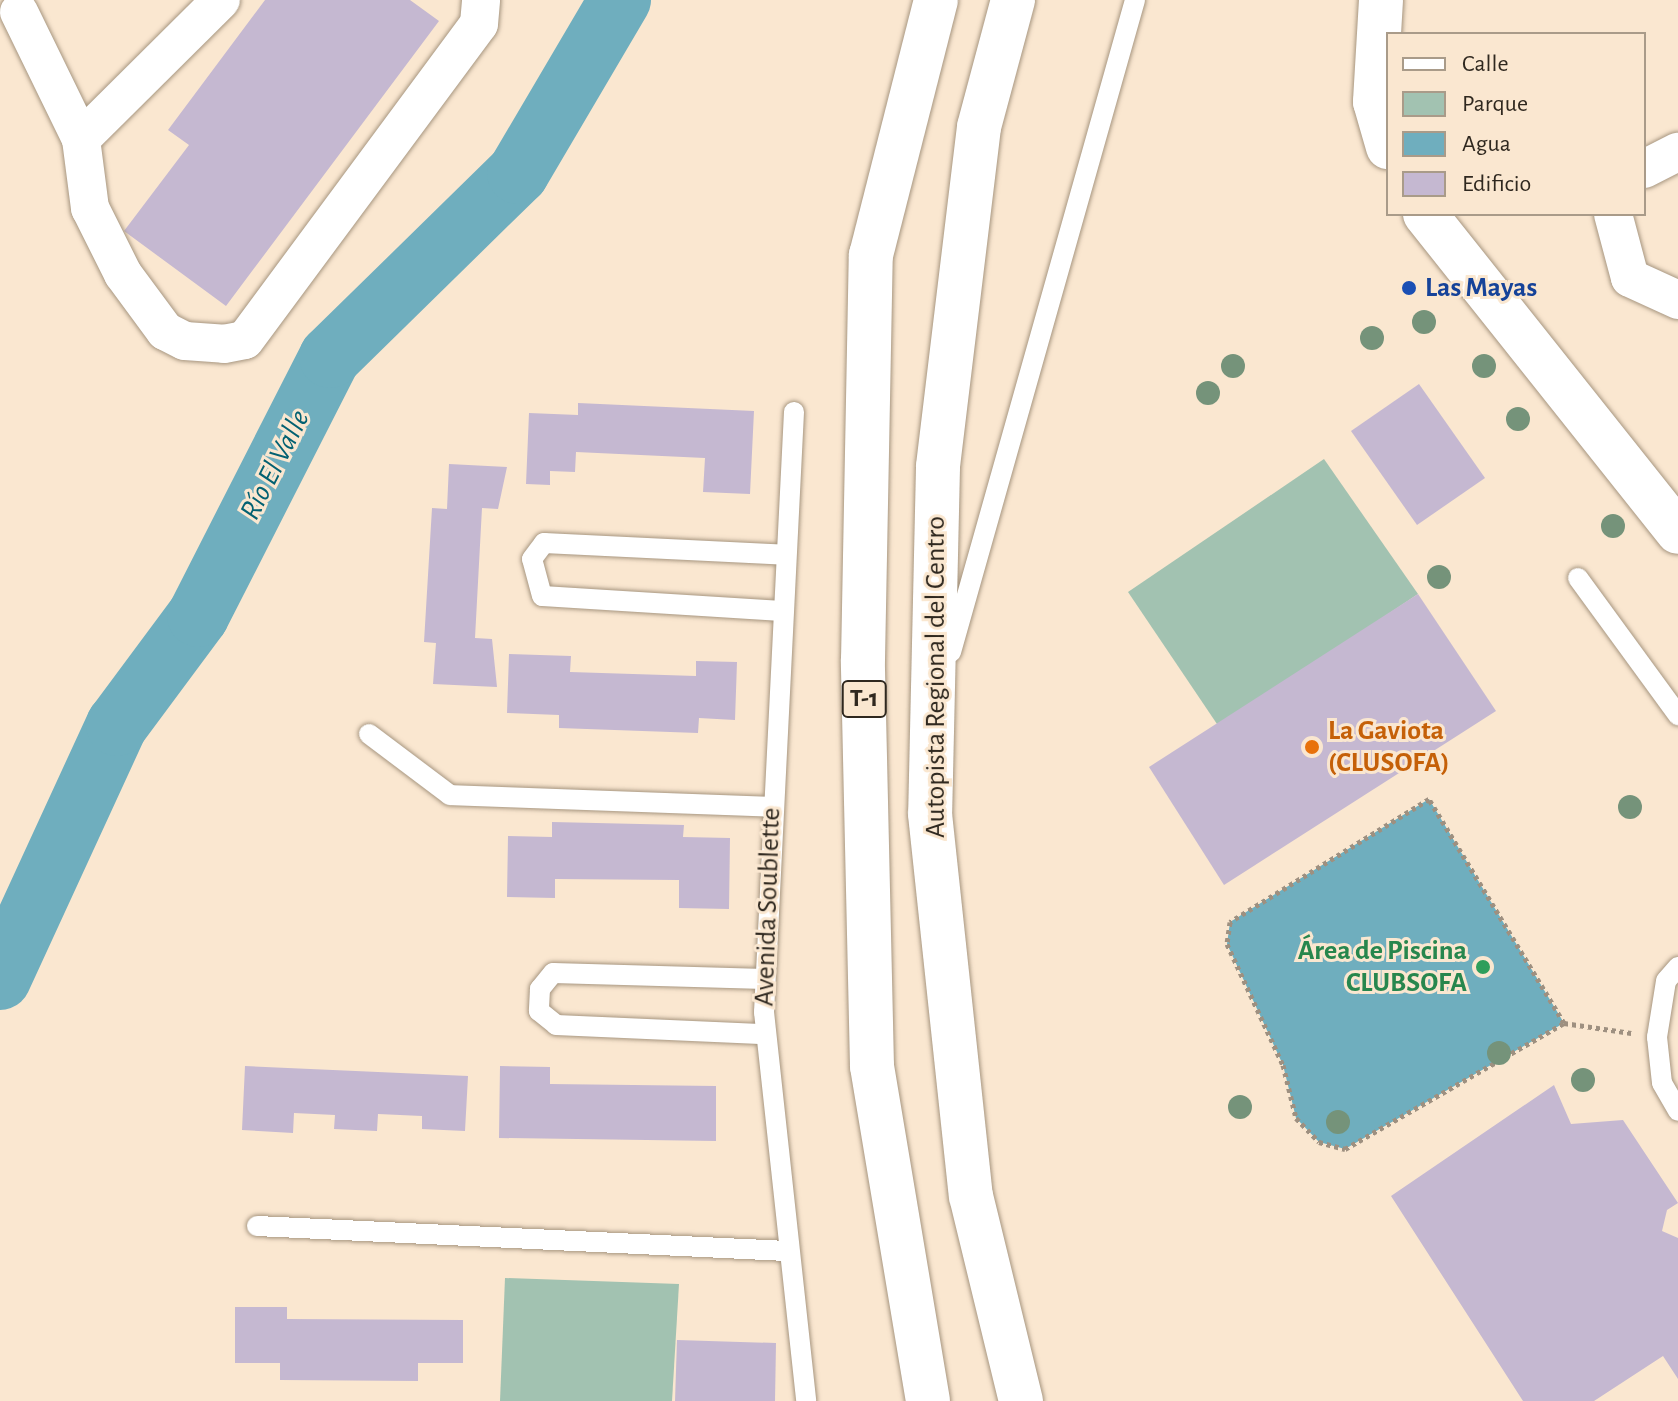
<!DOCTYPE html>
<meta charset="utf-8">
<style>
body{margin:0}
#map{position:relative;width:1678px;height:1401px;overflow:hidden;background:#fae7d0;font-family:"Alegreya Sans",sans-serif}
div>[style]{position:absolute}
[style*='--x']{left:calc(var(--x)*1px);top:calc(var(--y)*1px);width:calc(var(--w)*1px);rotate:calc(var(--a)*1deg)}
.green>*{inset:0;background:#a2c2b1}
.water>*{inset:0;background:#6faebe}
.river>*{height:62px;margin:-31px;padding:0 31px;transform-origin:31px;border-radius:31px;background:#6faebe}
.building>*{inset:0;background:#c5b8d1}
.path>*{height:5px;margin-top:-2.5px;transform-origin:0;background:repeating-linear-gradient(90deg,#9e9080 0 4px,transparent 0 8px)}
.roads{filter:drop-shadow(0 0 2px #a79680) drop-shadow(0 0 2px #a79680)}
.service>*{height:20px;margin:-10px;padding:0 10px;transform-origin:10px;border-radius:10px;background:#fff}
.minor>*{height:38px;margin:-19px;padding:0 19px;transform-origin:19px;border-radius:19px;background:#fff}
.tertiary>*{height:44px;margin:-22px;padding:0 22px;transform-origin:22px;border-radius:22px;background:#fff}
.motorway>*{height:44px;margin:-22px;padding:0 22px;transform-origin:22px;border-radius:22px;background:#fff}
.trees>*{width:24px;height:24px;margin:-12px;border-radius:50%;background:#75937a}
.dots>*{width:22px;height:22px;translate:-50% -50%;box-sizing:border-box;border:4px solid #fae7d0;border-radius:50%}
span{translate:-50% -50%;white-space:nowrap;text-align:center;line-height:1.15;-webkit-text-stroke:6px #fae7d0;paint-order:stroke}
.shield-label span{padding:2px 6px;background:#fae7d0;border:2px solid;border-radius:6px;-webkit-text-stroke-width:0}
.shield-label{font-size:26px;color:#2f281f;font-weight:700}
.transit-label{font-size:28px;color:#164399;font-weight:700}
.left{translate:0 -50%;text-align:left}
.street-label{font-size:28px;color:#2f281f}
.food-label{font-size:28px;color:#c56008;font-weight:700}
.leisure-label{font-size:28px;color:#27864d;font-weight:700}
.right{translate:-100% -50%;text-align:right}
.water-label{font-size:30px;color:#036172;font-style:italic}
.legend{position:absolute;left:1386px;top:32px;width:260px;height:184px;box-sizing:border-box;background:#fae7d0;border:2px solid #a99b89;margin:0;padding:10px 14px;list-style:none;font-size:24px;color:#2f281f}
.legend li{display:flex;align-items:center;gap:16px;height:40px}
.legend b{width:40px;border:2px solid #a99b89}
</style>
<div id="map">
<div class="green">
<div style="clip-path:polygon(1324px 459px,1418px 594px,1219px 727px,1128px 592px)"></div>
<div style="clip-path:polygon(505px 1278px,679px 1284px,672px 1401px,500px 1401px)"></div>
</div>
<div class="water">
<div style="clip-path:polygon(1429px 799px,1564px 1023px,1345px 1149px,1319px 1142px,1296px 1118px,1283px 1065px,1227px 944px,1230px 922px)"></div>
</div>
<div class="river">
<div style="--x:0;--y:979;--w:280;--a:-65.3"></div>
<div style="--x:117;--y:725;--w:136;--a:-53.4"></div>
<div style="--x:198;--y:616;--w:291;--a:-63"></div>
<div style="--x:330;--y:357;--w:263;--a:-44.4"></div>
<div style="--x:518;--y:173;--w:201;--a:-59.5"></div>
</div>
<div class="building">
<div style="clip-path:polygon(265px 0,410px 0,439px 21px,226px 306px,124px 231px,189px 145px,168px 130px)"></div>
<div style="clip-path:polygon(1419px 384px,1485px 478px,1417px 525px,1351px 431px)"></div>
<div style="clip-path:polygon(578px 403px,754px 411px,750px 494px,703px 492px,705px 458px,576px 452px,575px 472px,550px 471px,550px 485px,526px 484px,529px 413px,578px 415px)"></div>
<div style="clip-path:polygon(449px 464px,507px 467px,498px 509px,482px 508px,475px 638px,492px 639px,497px 687px,433px 684px,436px 643px,424px 642px,432px 508px,447px 509px)"></div>
<div style="clip-path:polygon(1418px 594px,1496px 711px,1224px 885px,1149px 767px)"></div>
<div style="clip-path:polygon(509px 654px,571px 656px,570px 672px,696px 676px,696px 661px,737px 662px,735px 720px,699px 718px,698px 733px,559px 728px,559px 715px,507px 713px)"></div>
<div style="clip-path:polygon(552px 822px,684px 825px,683px 837px,730px 838px,729px 909px,679px 908px,679px 880px,555px 879px,555px 898px,507px 897px,508px 836px,552px 837px)"></div>
<div style="clip-path:polygon(245px 1066px,468px 1076px,465px 1131px,422px 1129px,422px 1116px,378px 1114px,377px 1131px,334px 1129px,335px 1115px,294px 1113px,293px 1133px,242px 1130px)"></div>
<div style="clip-path:polygon(500px 1066px,550px 1067px,550px 1084px,716px 1086px,716px 1141px,499px 1138px)"></div>
<div style="clip-path:polygon(1554px 1085px,1571px 1124px,1623px 1120px,1678px 1203px,1667px 1210px,1662px 1231px,1678px 1238px,1678px 1379px,1663px 1356px,1594px 1401px,1523px 1401px,1391px 1196px)"></div>
<div style="clip-path:polygon(235px 1307px,287px 1307px,287px 1319px,463px 1320px,463px 1363px,418px 1363px,418px 1381px,280px 1380px,280px 1363px,235px 1363px)"></div>
<div style="clip-path:polygon(677px 1340px,776px 1343px,775px 1401px,675px 1401px)"></div>
</div>
<div class="path">
<div style="--x:1564;--y:1023;--w:262;--a:-121.1"></div>
<div style="--x:1429;--y:799;--w:234;--a:148.3"></div>
<div style="--x:1230;--y:922;--w:22;--a:98"></div>
<div style="--x:1227;--y:944;--w:133;--a:65.2"></div>
<div style="--x:1283;--y:1065;--w:55;--a:76.2"></div>
<div style="--x:1296;--y:1118;--w:33;--a:46"></div>
<div style="--x:1319;--y:1142;--w:27;--a:15"></div>
<div style="--x:1345;--y:1149;--w:253;--a:-29.9"></div>
<div style="--x:1564;--y:1023;--w:68;--a:8.5"></div>
</div>
<div class="roads">
<div class="service">
<div style="--x:794;--y:412;--w:601;--a:92.86"></div>
<div style="--x:764;--y:1012;--w:391;--a:83.8"></div>
<div style="--x:1578;--y:578;--w:170;--a:53.9"></div>
<div style="--x:782;--y:611;--w:240;--a:-176.4"></div>
<div style="--x:542;--y:596;--w:38;--a:-105"></div>
<div style="--x:532;--y:559;--w:20;--a:-53"></div>
<div style="--x:544;--y:543;--w:242;--a:2.8"></div>
<div style="--x:951;--y:652;--w:677;--a:-74.24"></div>
<div style="--x:369;--y:734;--w:101;--a:37"></div>
<div style="--x:450;--y:795;--w:321;--a:2.1"></div>
<div style="--x:1678;--y:967;--w:18;--a:131"></div>
<div style="--x:1666;--y:981;--w:57;--a:99.1"></div>
<div style="--x:1657;--y:1037;--w:46;--a:83.8"></div>
<div style="--x:1662;--y:1083;--w:32;--a:60"></div>
<div style="--x:765;--y:979;--w:212;--a:-178.4"></div>
<div style="--x:553;--y:973;--w:21;--a:129"></div>
<div style="--x:540;--y:989;--w:22;--a:93"></div>
<div style="--x:539;--y:1011;--w:22;--a:39"></div>
<div style="--x:556;--y:1025;--w:210;--a:2.5"></div>
<div style="--x:257;--y:1226;--w:532;--a:2.7"></div>
</div>
<div class="minor">
<div style="--x:19;--y:12;--w:141;--a:64"></div>
<div style="--x:81;--y:139;--w:70;--a:82.6"></div>
<div style="--x:90;--y:208;--w:74;--a:63.4"></div>
<div style="--x:123;--y:274;--w:71;--a:53.6"></div>
<div style="--x:165;--y:331;--w:22;--a:27"></div>
<div style="--x:185;--y:341;--w:39;--a:4"></div>
<div style="--x:224;--y:344;--w:21;--a:-11"></div>
<div style="--x:245;--y:340;--w:393;--a:-53.5"></div>
<div style="--x:479;--y:24;--w:24;--a:-85"></div>
<div style="--x:81;--y:139;--w:197;--a:-44.8"></div>
<div style="--x:1644;--y:169;--w:38;--a:-27"></div>
<div style="--x:1613;--y:214;--w:66;--a:75.1"></div>
<div style="--x:1630;--y:278;--w:53;--a:24.6"></div>
</div>
<div class="tertiary">
<div style="--x:1381;--y:0;--w:102;--a:93.4"></div>
<div style="--x:1375;--y:102;--w:47;--a:73.9"></div>
<div style="--x:1425;--y:214;--w:406;--a:51.5"></div>
</div>
<div class="motorway">
<div style="--x:1013;--y:0;--w:131;--a:105"></div>
<div style="--x:979;--y:127;--w:342;--a:96.9"></div>
<div style="--x:938;--y:467;--w:347;--a:91.3"></div>
<div style="--x:930;--y:814;--w:384;--a:83.9"></div>
<div style="--x:971;--y:1196;--w:211;--a:76.3"></div>
<div style="--x:928;--y:1401;--w:340;--a:-99.5"></div>
<div style="--x:872;--y:1066;--w:406;--a:-91.3"></div>
<div style="--x:863;--y:660;--w:405;--a:-88.9"></div>
<div style="--x:871;--y:255;--w:263;--a:-75.7"></div>
</div>
</div>
<div class="trees">
<div style="left:1424px;top:322px"></div>
<div style="left:1372px;top:338px"></div>
<div style="left:1233px;top:366px"></div>
<div style="left:1484px;top:366px"></div>
<div style="left:1208px;top:393px"></div>
<div style="left:1518px;top:419px"></div>
<div style="left:1613px;top:526px"></div>
<div style="left:1439px;top:577px"></div>
<div style="left:1630px;top:807px"></div>
<div style="left:1499px;top:1053px"></div>
<div style="left:1583px;top:1080px"></div>
<div style="left:1240px;top:1107px"></div>
<div style="left:1338px;top:1122px"></div>
</div>
<div class="dots">
<div style="left:1409px;top:288px;background:#1a4fb4"></div>
<div style="left:1312px;top:747px;background:#e8710a"></div>
<div style="left:1483px;top:967px;background:#2e9e5b"></div>
</div>
<div class="shield-label">
<span style="left:864px;top:699px">T-1</span>
</div>
<div class="transit-label">
<span class="left" style="left:1425px;top:288px">Las Mayas</span>
</div>
<div class="street-label">
<span style="left:936px;top:677px;rotate:-90deg">Autopista Regional del Centro</span>
<span style="left:768px;top:907px;rotate:-88deg">Avenida Soublette</span>
</div>
<div class="food-label">
<span class="left" style="left:1328px;top:747px">La Gaviota<br>(CLUSOFA)</span>
</div>
<div class="leisure-label">
<span class="right" style="left:1467px;top:967px">Área de Piscina<br>CLUBSOFA</span>
</div>
<div class="water-label">
<span style="left:275px;top:465px;rotate:-63deg">Río El Valle</span>
</div>
<ul class="legend">
<li><b style="height:10px;background:#fff"></b>Calle</li>
<li><b style="height:22px;background:#a2c2b1"></b>Parque</li>
<li><b style="height:22px;background:#6faebe"></b>Agua</li>
<li><b style="height:22px;background:#c5b8d1"></b>Edificio</li>
</ul>
</div>
